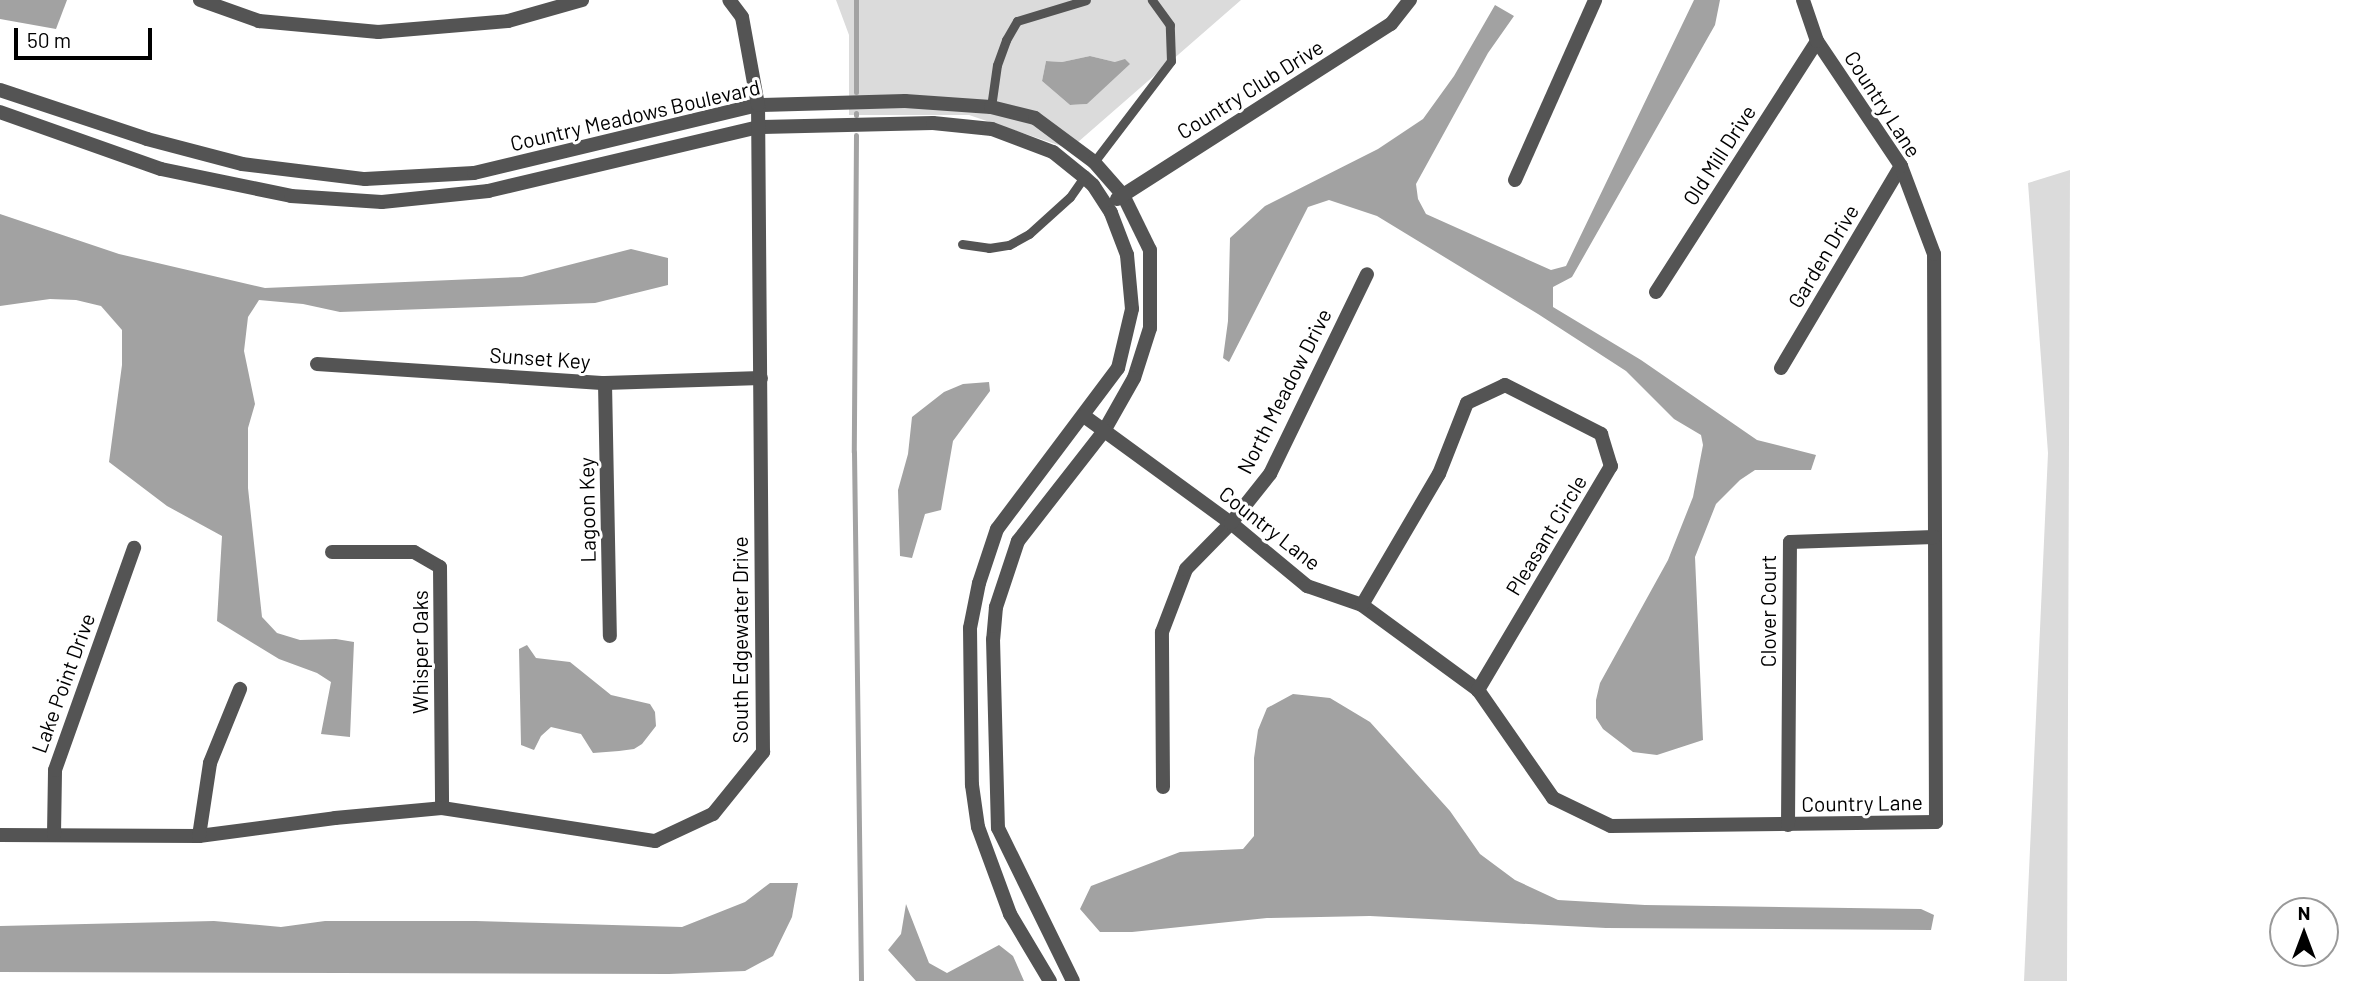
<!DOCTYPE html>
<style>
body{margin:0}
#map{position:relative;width:2353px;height:981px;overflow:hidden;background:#fff;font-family:Barlow,sans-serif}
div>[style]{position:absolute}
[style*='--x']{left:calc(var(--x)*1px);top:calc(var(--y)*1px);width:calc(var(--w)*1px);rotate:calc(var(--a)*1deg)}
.green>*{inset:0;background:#dbdbdb}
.water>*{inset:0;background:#a2a2a2}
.stream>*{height:5px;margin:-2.5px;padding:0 2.5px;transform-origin:2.5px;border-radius:2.5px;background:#a2a2a2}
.lane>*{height:9px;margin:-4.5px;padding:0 4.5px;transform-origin:4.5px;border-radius:4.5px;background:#545454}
.street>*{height:14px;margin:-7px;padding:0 7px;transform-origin:7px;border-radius:7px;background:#545454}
span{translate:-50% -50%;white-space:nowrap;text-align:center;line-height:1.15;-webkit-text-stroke:6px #fff;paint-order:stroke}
.street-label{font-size:21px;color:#000}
.north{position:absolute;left:2269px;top:897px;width:70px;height:70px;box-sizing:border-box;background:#fff;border:2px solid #999;border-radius:50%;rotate:0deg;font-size:19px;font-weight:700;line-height:28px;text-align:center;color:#000}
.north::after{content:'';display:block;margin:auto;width:24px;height:32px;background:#000;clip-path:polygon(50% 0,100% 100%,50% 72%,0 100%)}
.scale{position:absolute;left:14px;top:28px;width:138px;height:32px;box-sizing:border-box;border:4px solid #000;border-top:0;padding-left:9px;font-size:21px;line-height:24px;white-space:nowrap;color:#000;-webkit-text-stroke:5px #fff;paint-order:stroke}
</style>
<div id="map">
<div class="green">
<div style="clip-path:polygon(evenodd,836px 0,1241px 0,1070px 149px,969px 115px,849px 115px,849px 35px,836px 0,1090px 56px,1115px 62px,1087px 104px,1070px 105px,1042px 81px,1046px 61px,1062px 62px,1090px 56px)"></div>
<div style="clip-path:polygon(2070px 170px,2067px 981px,2024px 981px,2048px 453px,2028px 183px)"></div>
</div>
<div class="water">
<div style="clip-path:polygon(0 0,67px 0,56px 29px,0 19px)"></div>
<div style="clip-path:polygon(1694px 0,1720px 0,1715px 25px,1572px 277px,1553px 287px,1553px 307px,1641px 360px,1757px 440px,1816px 455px,1811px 470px,1755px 470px,1740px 480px,1716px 504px,1695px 557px,1703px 740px,1657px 755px,1633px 752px,1603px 729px,1596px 718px,1596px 700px,1600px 683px,1668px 560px,1693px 497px,1703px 445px,1701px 435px,1674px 419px,1626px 371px,1538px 314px,1377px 216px,1329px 200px,1308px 207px,1229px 362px,1223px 358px,1228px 321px,1230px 238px,1265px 206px,1378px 149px,1423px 119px,1454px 76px,1495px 5px,1514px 16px,1488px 53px,1416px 184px,1418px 199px,1426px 214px,1551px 270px,1566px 266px)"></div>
<div style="clip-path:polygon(1090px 56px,1115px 62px,1125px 59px,1130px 64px,1087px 104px,1070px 105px,1042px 81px,1046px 61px,1062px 62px)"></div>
<div style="clip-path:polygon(0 214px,119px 254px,265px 288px,522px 277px,631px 249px,668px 258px,668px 285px,595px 303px,340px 312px,303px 304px,259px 300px,248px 317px,244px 351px,255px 404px,248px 428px,248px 488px,262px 617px,277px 633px,300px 640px,336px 639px,354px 642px,350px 737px,321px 734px,331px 682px,317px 673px,279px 659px,217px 621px,222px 536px,167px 506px,109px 462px,122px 365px,122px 330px,101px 306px,76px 300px,50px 299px,0 306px)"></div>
<div style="clip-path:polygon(989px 382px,990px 391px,953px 441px,941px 510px,925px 514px,912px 558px,900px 556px,898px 490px,908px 454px,912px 417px,944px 392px,963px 384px)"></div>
<div style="clip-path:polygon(527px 645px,536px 658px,570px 662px,611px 695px,650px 704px,655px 712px,656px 726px,642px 744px,634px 749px,619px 751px,593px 753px,581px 734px,551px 727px,541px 736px,534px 750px,521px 745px,519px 649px)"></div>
<div style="clip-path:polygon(1293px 694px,1330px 698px,1370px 722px,1450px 811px,1480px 854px,1515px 880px,1558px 900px,1645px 905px,1921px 909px,1934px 915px,1931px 930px,1606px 928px,1370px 916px,1267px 918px,1132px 932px,1100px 932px,1080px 909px,1091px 886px,1180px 852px,1243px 849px,1254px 836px,1254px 758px,1258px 730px,1267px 708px)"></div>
<div style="clip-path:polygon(770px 883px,798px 883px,792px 917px,773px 956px,745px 971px,669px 974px,0 972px,0 926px,214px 921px,281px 927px,325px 921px,476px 921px,682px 927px,745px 902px)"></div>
<div style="clip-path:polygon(906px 904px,929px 963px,947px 973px,999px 945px,1013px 956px,1024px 981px,916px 981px,888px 950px,901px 934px)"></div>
</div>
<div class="stream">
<div style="--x:856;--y:92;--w:92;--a:-90"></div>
<div style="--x:856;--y:113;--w:2;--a:90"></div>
<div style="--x:856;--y:135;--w:317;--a:90.4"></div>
<div style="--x:854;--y:452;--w:529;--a:89.24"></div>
</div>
<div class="lane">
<div style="--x:991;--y:107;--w:42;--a:-81.9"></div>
<div style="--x:997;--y:65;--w:27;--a:-70"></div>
<div style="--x:1006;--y:40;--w:22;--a:-60"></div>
<div style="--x:1017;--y:21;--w:72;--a:-16.9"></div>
<div style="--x:1094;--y:162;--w:127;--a:-52.7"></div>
<div style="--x:1171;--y:61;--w:36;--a:-92"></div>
<div style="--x:1170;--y:25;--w:31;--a:-126"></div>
<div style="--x:962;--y:244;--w:27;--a:8"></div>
<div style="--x:989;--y:248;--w:20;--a:-9"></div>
<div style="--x:1009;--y:245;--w:23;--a:-29"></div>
<div style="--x:1029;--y:234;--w:55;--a:-42.1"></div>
<div style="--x:1070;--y:197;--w:24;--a:-55"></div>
</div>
<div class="street">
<div style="--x:200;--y:0;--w:63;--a:19.6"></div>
<div style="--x:259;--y:21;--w:120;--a:5.3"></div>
<div style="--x:378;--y:32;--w:130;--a:-4.8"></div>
<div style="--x:508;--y:21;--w:77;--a:-15.8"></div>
<div style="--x:0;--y:90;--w:155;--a:18.4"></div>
<div style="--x:147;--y:139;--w:98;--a:14.7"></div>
<div style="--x:242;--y:164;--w:124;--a:7"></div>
<div style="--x:365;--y:179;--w:109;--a:-3.2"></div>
<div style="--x:474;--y:173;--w:292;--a:-13.5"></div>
<div style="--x:758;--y:105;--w:147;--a:-1.6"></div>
<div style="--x:905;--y:101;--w:86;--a:4"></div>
<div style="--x:991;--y:107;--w:45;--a:14"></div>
<div style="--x:1035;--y:118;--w:74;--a:36.7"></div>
<div style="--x:1094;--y:162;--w:44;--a:48.7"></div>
<div style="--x:1123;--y:195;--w:61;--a:63.9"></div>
<div style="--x:1150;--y:250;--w:78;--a:90"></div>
<div style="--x:1150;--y:328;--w:52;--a:107.7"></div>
<div style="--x:1134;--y:378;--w:61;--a:119.5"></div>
<div style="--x:1104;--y:431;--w:140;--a:128"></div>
<div style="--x:1018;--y:541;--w:70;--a:108.4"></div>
<div style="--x:996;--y:607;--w:32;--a:95"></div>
<div style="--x:993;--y:639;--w:189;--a:88.5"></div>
<div style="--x:998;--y:828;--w:170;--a:63.9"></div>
<div style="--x:0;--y:112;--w:171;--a:19.5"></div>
<div style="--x:161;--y:169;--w:133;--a:11.7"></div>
<div style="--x:291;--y:196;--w:91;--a:3.8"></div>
<div style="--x:382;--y:202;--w:107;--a:-5.9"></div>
<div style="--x:488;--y:191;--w:277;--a:-13.3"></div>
<div style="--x:758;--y:127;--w:175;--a:-1.3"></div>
<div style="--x:933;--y:123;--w:59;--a:5.8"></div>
<div style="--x:992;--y:129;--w:65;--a:20.7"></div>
<div style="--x:1053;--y:152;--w:40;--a:39"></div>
<div style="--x:1084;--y:177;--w:12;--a:42"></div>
<div style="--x:1093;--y:185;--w:33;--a:57"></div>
<div style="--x:1111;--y:213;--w:45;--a:69.1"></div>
<div style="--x:1127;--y:255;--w:54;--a:84.7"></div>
<div style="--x:1132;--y:309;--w:61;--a:103.3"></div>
<div style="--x:1118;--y:368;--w:201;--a:126.9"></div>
<div style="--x:997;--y:529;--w:57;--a:108.4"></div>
<div style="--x:979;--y:583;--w:46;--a:101.3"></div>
<div style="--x:970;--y:628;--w:157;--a:89.3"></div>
<div style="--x:972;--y:785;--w:42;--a:81.9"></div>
<div style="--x:978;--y:827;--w:93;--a:69.8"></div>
<div style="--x:1010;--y:914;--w:78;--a:59.2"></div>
<div style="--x:1515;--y:180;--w:197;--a:-66"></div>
<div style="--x:1117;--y:199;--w:325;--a:-32.6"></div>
<div style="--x:1391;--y:24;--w:31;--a:-52"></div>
<div style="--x:1656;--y:292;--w:298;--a:-57.3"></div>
<div style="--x:317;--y:364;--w:289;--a:3.8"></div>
<div style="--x:605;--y:383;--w:156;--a:-1.8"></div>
<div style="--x:1781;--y:368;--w:235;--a:-59.3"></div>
<div style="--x:605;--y:383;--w:253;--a:88.9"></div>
<div style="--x:1084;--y:416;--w:182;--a:36.1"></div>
<div style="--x:1231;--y:523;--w:99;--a:39.7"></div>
<div style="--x:1307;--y:586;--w:58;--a:19.1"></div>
<div style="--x:1362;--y:605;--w:144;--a:36.2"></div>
<div style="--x:1478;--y:690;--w:131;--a:55.2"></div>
<div style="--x:1553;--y:798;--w:64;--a:25.8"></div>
<div style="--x:1611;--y:826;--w:325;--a:-0.7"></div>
<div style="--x:1936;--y:822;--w:568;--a:-90.2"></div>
<div style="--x:1934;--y:254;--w:94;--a:-110.6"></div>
<div style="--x:1901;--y:166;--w:151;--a:-123.9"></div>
<div style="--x:1817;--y:41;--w:43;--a:-108.9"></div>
<div style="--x:332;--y:552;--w:82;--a:0"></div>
<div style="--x:414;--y:552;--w:30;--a:30"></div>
<div style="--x:440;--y:567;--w:241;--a:89.5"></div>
<div style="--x:1362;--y:605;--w:152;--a:-59.6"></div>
<div style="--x:1439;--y:474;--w:76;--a:-68.5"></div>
<div style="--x:1467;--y:403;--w:42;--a:-25.3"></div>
<div style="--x:1505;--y:385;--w:108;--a:27"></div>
<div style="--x:1601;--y:434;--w:34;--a:73"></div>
<div style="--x:1611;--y:466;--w:261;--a:120.7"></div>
<div style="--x:1163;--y:787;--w:155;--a:-90.4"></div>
<div style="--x:1162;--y:632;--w:67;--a:-69.1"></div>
<div style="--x:1186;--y:569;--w:64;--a:-45.6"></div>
<div style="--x:1231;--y:523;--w:63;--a:-51.5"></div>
<div style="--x:1270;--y:474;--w:222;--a:-64.1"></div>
<div style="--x:1788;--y:825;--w:283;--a:-89.6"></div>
<div style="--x:1790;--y:542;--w:144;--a:-2"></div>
<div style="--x:0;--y:835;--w:199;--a:0.3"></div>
<div style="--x:199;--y:836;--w:137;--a:-7.5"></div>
<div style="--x:335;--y:818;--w:107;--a:-5.3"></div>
<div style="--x:442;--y:808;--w:216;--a:8.8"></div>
<div style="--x:655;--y:841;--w:64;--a:-25"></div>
<div style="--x:713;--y:814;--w:80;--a:-51.1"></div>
<div style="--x:763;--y:752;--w:647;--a:-90.44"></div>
<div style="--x:758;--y:105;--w:89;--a:-100.3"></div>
<div style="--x:742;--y:17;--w:21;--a:-127"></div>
<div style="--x:54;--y:835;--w:65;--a:-89.1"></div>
<div style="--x:55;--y:770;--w:236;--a:-70.4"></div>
<div style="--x:199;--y:836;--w:74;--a:-81.4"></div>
<div style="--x:210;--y:763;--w:80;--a:-67.9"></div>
</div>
<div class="street-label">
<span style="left:1250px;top:89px;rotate:-32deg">Country Club Drive</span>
<span style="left:1883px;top:104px;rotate:57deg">Country Lane</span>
<span style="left:635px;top:115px;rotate:-13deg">Country Meadows Boulevard</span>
<span style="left:1719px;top:155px;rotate:-57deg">Old Mill Drive</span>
<span style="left:1823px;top:256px;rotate:-59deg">Garden Drive</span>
<span style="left:540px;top:358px;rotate:4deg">Sunset Key</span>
<span style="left:1284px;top:391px;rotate:-63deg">North Meadow Drive</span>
<span style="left:587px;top:510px;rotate:-91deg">Lagoon Key</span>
<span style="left:1270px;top:528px;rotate:38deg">Country Lane</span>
<span style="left:1546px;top:535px;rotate:-59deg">Pleasant Circle</span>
<span style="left:1768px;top:611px;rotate:-90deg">Clover Court</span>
<span style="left:740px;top:640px;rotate:-90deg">South Edgewater Drive</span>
<span style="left:420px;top:652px;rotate:-90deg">Whisper Oaks</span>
<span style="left:63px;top:683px;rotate:-70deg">Lake Point Drive</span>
<span style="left:1862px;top:803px;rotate:-1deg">Country Lane</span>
</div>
<div class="north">N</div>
<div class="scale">50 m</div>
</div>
